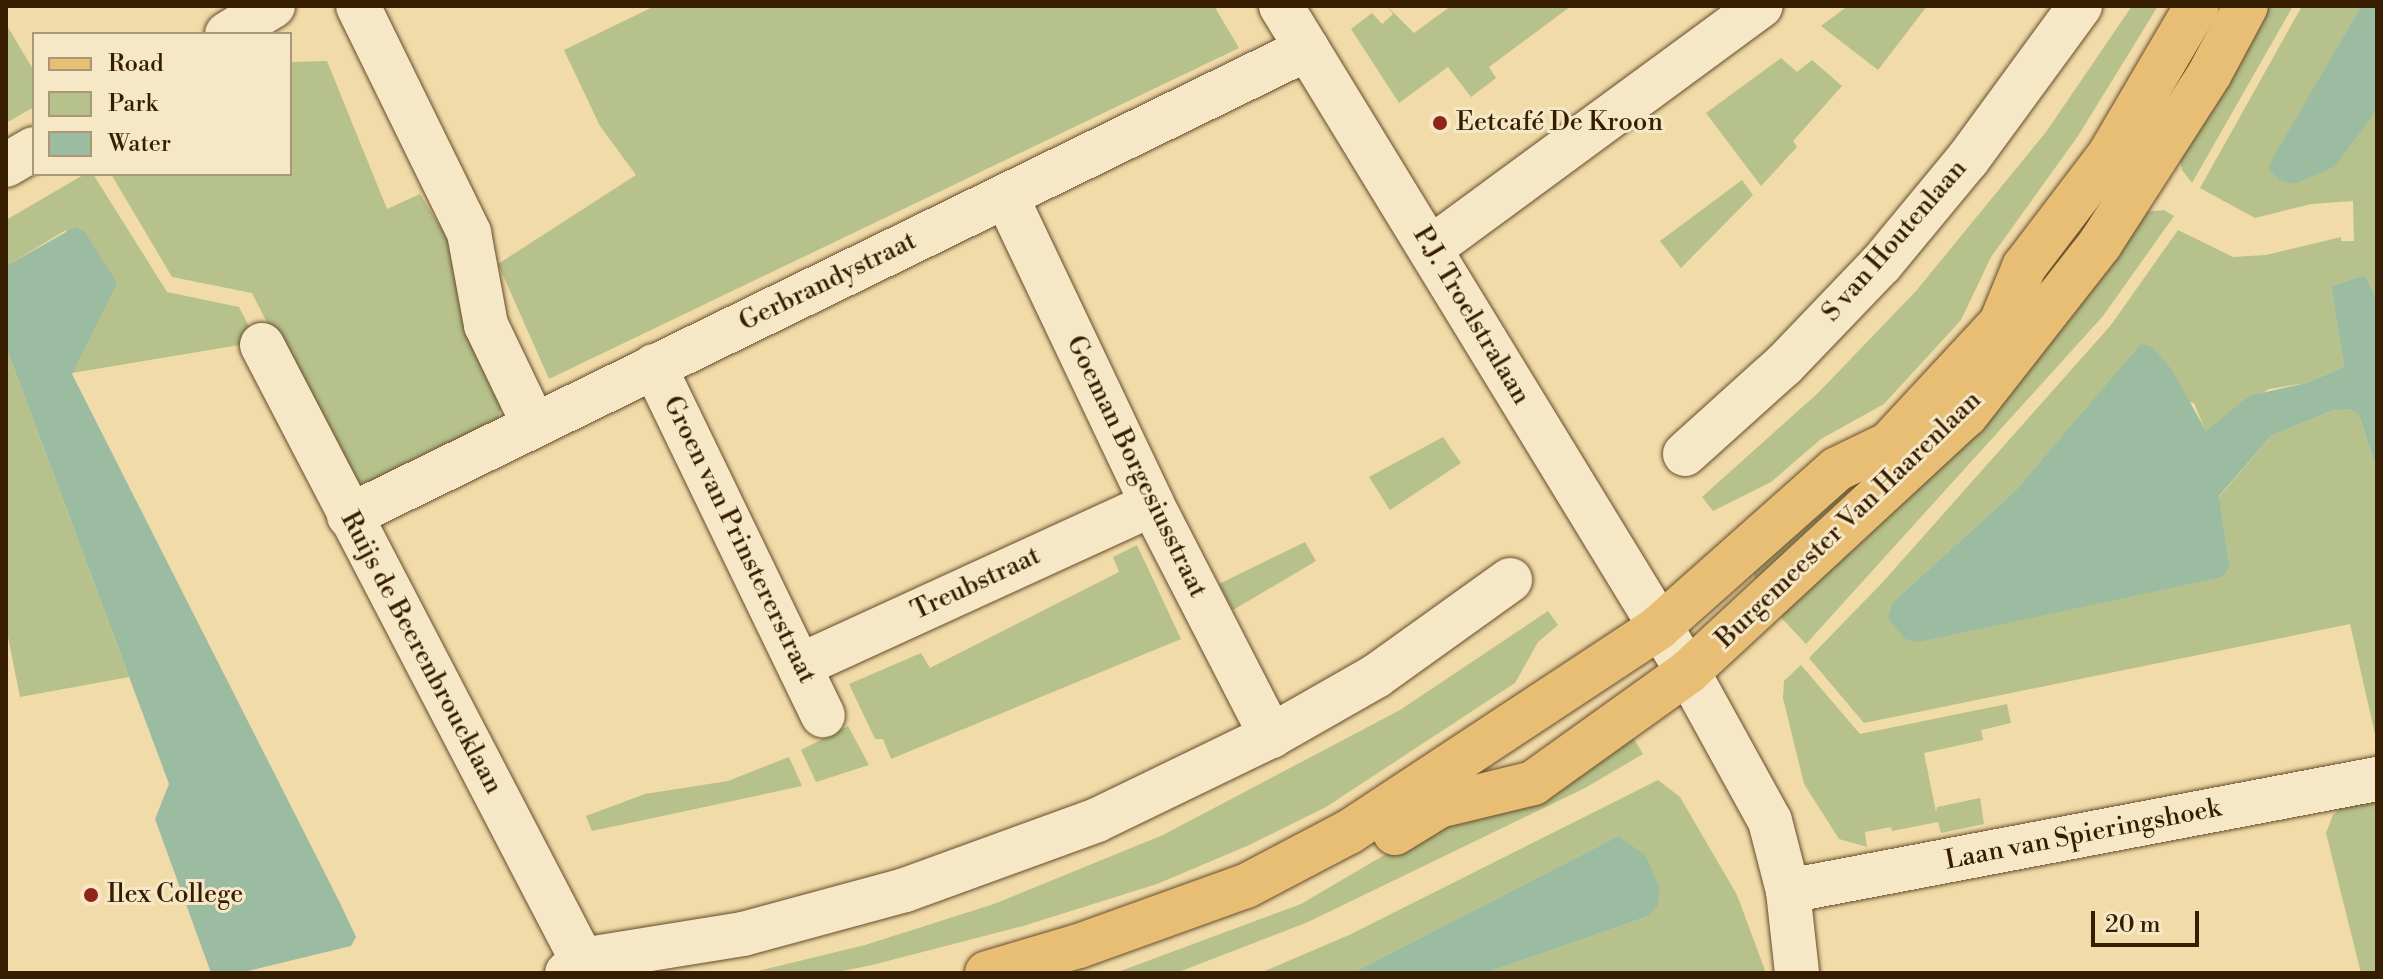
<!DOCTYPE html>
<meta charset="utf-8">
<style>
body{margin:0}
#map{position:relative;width:2383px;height:979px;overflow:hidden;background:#f1dba9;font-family:"Libre Bodoni",serif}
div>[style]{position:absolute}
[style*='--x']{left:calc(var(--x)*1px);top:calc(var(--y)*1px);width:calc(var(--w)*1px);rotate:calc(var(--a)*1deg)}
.green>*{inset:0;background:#b6c18b}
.water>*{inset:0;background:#9cbca2}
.roads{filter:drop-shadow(0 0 2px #664c2a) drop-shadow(0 0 2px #664c2a)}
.minor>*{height:44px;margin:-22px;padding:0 22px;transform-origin:22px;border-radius:22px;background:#f6e8c7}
.major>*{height:44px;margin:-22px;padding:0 22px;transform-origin:22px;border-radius:22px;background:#e8be74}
.dots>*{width:22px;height:22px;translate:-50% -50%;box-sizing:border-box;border:4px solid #f6e8c7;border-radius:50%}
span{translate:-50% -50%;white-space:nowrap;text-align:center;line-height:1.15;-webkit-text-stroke:6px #f6e8c7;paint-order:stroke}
.poi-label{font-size:26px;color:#371d00}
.left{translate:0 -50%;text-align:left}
.street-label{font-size:26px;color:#371d00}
.frame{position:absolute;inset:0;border:8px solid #371d00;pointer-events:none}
.legend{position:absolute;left:32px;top:32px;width:260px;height:144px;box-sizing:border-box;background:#f6e8c7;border:2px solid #aa9777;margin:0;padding:10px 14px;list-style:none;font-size:24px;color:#371d00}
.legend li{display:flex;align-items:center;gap:16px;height:40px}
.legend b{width:40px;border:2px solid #aa9777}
.scale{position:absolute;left:2091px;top:911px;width:108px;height:36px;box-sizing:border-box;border:4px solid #371d00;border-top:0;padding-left:10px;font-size:24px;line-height:28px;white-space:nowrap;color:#371d00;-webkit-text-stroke:6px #f6e8c7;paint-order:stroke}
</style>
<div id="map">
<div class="green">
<div style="clip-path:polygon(655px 6px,1214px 6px,1239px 48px,549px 379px,498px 264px,636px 175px,600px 126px,564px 50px)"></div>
<div style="clip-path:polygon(1387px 6px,1414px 33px,1451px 6px,1571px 6px,1489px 67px,1496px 78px,1471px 97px,1448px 67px,1399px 103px,1351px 29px,1372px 13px,1382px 24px,1393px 14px)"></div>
<div style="clip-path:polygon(1848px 6px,1927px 6px,1878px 70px,1821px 26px)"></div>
<div style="clip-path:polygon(2132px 6px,2158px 6px,2078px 136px,1991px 257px,1961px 320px,1884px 404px,1821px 439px,1771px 482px,1713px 511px,1702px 497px,1818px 393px,1916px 291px,2046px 132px)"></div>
<div style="clip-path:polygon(2261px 6px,2293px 6px,2192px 183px,2182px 170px,2179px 155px)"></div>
<div style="clip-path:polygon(2302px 6px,2361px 6px,2271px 163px,2333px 167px,2352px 143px,2377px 79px,2377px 299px,2365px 275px,2331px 286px,2344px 367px,2306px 383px,2269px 389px,2206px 432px,2194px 403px,2106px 386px,2016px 490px,1893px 602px,2222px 577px,2230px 568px,2219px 497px,2271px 436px,2331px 411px,2348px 409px,2359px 415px,2377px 471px,2377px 743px,2350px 624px,1864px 723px,1809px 658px,1882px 583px,2111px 325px,2178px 230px,2233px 257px,2266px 255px,2341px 237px,2341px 241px,2354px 241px,2353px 201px,2311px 204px,2255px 218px,2200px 188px)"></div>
<div style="clip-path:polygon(6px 24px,34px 71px,34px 107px,6px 123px)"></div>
<div style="clip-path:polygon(1781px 58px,1797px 72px,1812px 60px,1842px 86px,1793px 141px,1797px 147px,1761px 186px,1706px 113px)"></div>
<div style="clip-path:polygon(327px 61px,387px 209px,420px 194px,467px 270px,458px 299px,504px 398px,496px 425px,376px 483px,357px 482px,345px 475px,252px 293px,172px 277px,111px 174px,290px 174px,290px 62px)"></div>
<div style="clip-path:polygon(85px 174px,93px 174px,167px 292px,239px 307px,257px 342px,72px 373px,66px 230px,6px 266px,6px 220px)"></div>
<div style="clip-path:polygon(1742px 180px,1753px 195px,1681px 268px,1660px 241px)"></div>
<div style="clip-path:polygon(2164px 210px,2174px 216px,2103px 316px,1806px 644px,1772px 608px,2142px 212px)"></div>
<div style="clip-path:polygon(6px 347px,129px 677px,20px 697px,6px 627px)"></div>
<div style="clip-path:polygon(1443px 437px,1461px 463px,1390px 510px,1369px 477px)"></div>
<div style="clip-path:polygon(1883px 463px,1758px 583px,1751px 569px,1832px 496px)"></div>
<div style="clip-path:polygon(1305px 542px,1316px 561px,1233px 610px,1219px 584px)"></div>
<div style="clip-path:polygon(1137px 545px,1181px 639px,891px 759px,883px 739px,875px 739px,849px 684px,921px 653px,930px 668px,1119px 572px,1113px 557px)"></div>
<div style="clip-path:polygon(1548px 611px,1558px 625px,1538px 642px,1515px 683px,1326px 807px,1247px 846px,1157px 884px,1023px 926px,872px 965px,833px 973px,750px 973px,865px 945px,994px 904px,1163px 835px,1400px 710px)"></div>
<div style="clip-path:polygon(1801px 665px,1860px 734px,2007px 704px,2011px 723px,1981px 730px,1983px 740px,1924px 753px,1936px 812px,1937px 807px,1980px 798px,1984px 824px,1941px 833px,1938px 822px,1892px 831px,1891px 827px,1865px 832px,1867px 847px,1839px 839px,1804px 784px,1783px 698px,1784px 681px)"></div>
<div style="clip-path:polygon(848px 726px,869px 765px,816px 782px,801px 750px)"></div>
<div style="clip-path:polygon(1629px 731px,1643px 754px,1585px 788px,1308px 922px,1176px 973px,1115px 973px,1301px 904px,1449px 817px)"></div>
<div style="clip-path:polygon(789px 757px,802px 786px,592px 831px,586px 816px,645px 794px,728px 781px)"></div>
<div style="clip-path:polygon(1658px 780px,1680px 797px,1737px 895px,1766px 973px,1486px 973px,1649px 916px,1618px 836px,1352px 973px,1260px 973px,1349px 935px)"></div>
<div style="clip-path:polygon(2375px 801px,2377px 973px,2361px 973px,2326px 833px,2333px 815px,2345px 804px)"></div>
</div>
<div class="water">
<div style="clip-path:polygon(2361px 6px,2377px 6px,2377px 110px,2334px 167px,2294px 184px,2279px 180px,2269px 169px,2270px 163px)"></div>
<div style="clip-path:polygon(75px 227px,85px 232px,117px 283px,72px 374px,339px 901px,356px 937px,351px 946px,240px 973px,211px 973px,155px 819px,169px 784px,6px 347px,6px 266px)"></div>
<div style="clip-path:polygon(2365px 275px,2377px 299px,2377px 471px,2359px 415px,2348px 409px,2331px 411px,2271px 436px,2219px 496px,2230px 568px,2222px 577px,1918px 642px,1905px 639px,1888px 618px,1893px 602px,2016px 490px,2141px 344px,2152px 347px,2172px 370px,2206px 431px,2249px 396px,2306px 383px,2344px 367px,2331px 286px)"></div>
<div style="clip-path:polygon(1618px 836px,1645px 855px,1659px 886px,1658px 905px,1649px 916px,1486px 973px,1352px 973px)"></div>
</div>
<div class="roads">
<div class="minor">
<div style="--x:358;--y:6;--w:253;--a:63.9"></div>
<div style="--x:469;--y:233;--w:94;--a:79.5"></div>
<div style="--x:486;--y:325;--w:111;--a:64.4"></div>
<div style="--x:1281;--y:6;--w:781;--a:58.57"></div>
<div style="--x:1688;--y:672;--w:170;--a:61.2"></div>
<div style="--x:1770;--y:821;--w:72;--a:75.6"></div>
<div style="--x:1788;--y:891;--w:82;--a:83.7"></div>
<div style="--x:227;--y:34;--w:54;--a:-31.3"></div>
<div style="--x:6;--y:165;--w:32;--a:-30"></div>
<div style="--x:1006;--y:196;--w:341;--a:64.6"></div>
<div style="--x:1152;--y:504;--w:261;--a:62.8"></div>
<div style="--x:1431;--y:248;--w:409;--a:-36.3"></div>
<div style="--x:262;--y:345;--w:693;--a:62.51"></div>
<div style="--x:654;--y:366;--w:388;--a:64.2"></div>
<div style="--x:1685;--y:454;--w:133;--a:-42"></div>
<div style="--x:1784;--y:365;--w:140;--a:-46.2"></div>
<div style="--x:1881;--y:264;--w:136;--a:-50.4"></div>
<div style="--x:1968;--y:159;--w:190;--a:-53.8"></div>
<div style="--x:349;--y:516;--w:1066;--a:-25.99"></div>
<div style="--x:801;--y:665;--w:386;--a:-24.6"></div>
<div style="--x:1788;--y:891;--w:600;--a:-10.77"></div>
<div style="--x:567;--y:973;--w:20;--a:-41"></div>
<div style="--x:582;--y:960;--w:163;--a:-9.2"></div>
<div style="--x:743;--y:934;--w:168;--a:-15.2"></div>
<div style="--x:905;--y:890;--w:204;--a:-20"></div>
<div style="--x:1097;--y:820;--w:193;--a:-25.8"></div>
<div style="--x:1271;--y:736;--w:121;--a:-29.7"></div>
<div style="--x:1376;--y:676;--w:165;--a:-35.6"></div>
</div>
<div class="major">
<div style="--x:1395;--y:833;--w:52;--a:-31.5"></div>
<div style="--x:1439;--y:806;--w:97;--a:-13.7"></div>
<div style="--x:1533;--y:783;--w:191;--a:-35.6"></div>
<div style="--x:1688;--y:672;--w:379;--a:-42.8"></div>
<div style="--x:1966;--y:415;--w:217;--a:-51.9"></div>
<div style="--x:2100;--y:244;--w:203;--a:-57.2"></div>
<div style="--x:2210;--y:73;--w:76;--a:-61.8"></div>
<div style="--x:987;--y:973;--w:96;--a:-16.4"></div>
<div style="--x:1079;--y:946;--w:177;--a:-19.8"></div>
<div style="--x:1246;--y:886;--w:116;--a:-27.7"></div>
<div style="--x:1349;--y:832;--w:370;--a:-33.4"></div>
<div style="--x:1658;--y:628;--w:239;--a:-41.6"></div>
<div style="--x:1837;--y:469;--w:58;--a:-25.7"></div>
<div style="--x:1889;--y:444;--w:165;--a:-47.2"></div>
<div style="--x:2001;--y:323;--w:61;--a:-67.7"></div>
<div style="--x:2024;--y:267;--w:142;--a:-52.7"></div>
<div style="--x:2110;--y:154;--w:172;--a:-59.6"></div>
</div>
</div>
<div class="dots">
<div style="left:1440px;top:123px;background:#8f2418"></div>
<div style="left:91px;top:895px;background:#8f2418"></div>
</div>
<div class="poi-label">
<span class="left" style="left:1456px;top:123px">Eetcafé De Kroon</span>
<span class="left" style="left:107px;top:895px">Ilex College</span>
</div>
<div class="street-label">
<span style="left:1895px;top:241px;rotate:-49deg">S van Houtenlaan</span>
<span style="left:828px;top:282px;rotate:-26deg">Gerbrandystraat</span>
<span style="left:1471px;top:316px;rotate:59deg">P.J. Troelstralaan</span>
<span style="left:1136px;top:467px;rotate:64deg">Goeman Borgesiusstraat</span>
<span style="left:1849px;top:520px;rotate:-44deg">Burgemeester Van Haarenlaan</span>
<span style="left:739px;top:540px;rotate:64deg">Groen van Prinstererstraat</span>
<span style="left:976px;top:584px;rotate:-25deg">Treubstraat</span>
<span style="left:421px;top:653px;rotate:62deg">Ruijs de Beerenbroucklaan</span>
<span style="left:2083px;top:835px;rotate:-11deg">Laan van Spieringshoek</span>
</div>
<div class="frame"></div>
<ul class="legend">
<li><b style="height:10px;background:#e8be74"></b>Road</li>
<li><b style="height:22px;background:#b6c18b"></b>Park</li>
<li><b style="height:22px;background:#9cbca2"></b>Water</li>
</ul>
<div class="scale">20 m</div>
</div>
